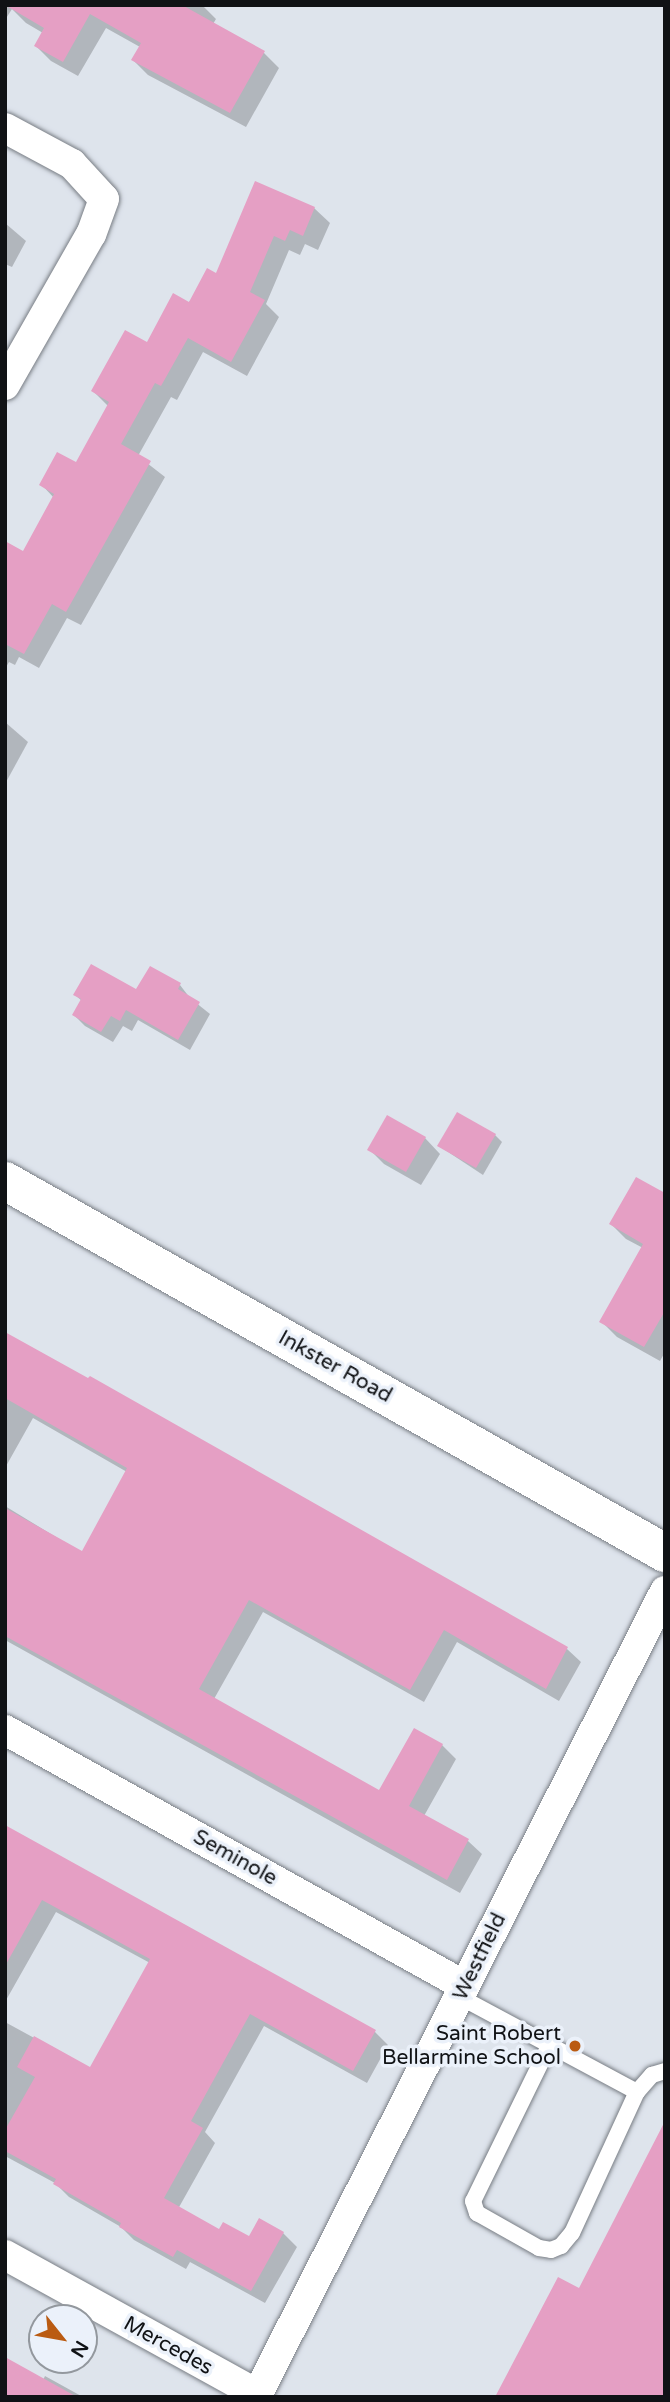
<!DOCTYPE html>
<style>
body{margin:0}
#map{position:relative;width:670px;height:2402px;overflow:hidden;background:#dee4ec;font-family:"Varela Round",sans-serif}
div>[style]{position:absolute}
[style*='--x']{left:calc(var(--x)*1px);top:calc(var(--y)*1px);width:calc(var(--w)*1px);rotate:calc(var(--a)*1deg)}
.shadow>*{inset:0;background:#0003}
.building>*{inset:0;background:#e59fc4}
.roads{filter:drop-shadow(0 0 2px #787d84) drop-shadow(0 0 2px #787d84)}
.lane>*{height:16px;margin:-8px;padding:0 8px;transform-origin:8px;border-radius:8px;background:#fff}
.street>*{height:30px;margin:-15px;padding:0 15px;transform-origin:15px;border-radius:15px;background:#fff}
.secondary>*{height:38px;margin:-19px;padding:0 19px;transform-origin:19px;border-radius:19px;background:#fff}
.dots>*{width:19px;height:19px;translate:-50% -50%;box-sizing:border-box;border:4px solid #ebf1fa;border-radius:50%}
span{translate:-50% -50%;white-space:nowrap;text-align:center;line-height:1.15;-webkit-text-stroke:7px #ebf1fa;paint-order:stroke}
.street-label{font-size:21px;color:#101215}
.poi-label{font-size:21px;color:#101215}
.right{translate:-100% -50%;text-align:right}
.frame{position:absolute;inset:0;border:7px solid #101215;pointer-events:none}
.north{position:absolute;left:28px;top:2304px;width:70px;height:70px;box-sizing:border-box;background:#ebf1fa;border:2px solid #93989e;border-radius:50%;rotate:121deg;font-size:19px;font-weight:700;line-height:28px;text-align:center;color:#101215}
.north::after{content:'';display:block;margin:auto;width:24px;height:32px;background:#ba5b12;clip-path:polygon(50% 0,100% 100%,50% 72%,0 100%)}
</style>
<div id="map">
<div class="shadow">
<div style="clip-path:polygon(5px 5px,202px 5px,216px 19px,213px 24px,264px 53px,279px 68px,246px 127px,148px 75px,133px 60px,140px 47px,106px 28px,78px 76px,51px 61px,36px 46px,43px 33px,26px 23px,12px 9px,5px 20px)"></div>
<div style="clip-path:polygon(314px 208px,330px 223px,318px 250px,305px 244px,300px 255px,289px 250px,266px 304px,279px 317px,247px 376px,203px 352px,177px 400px,171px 397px,138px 456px,165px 477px,81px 625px,67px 618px,39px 668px,19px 657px,15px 665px,9px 662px,5px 669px,5px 551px,23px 553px,54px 498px,41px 484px,77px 465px,109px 407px,93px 391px,147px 344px,216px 275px)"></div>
<div style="clip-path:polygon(5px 223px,26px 241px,12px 267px,5px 264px)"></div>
<div style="clip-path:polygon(5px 722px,28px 742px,5px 784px)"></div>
<div style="clip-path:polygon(180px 985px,190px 998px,210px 1014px,190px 1050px,138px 1020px,132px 1031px,123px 1026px,113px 1042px,85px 1026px,74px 1015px,82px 1001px,75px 995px,137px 992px)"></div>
<div style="clip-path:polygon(495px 1135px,502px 1142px,483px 1175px,439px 1146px)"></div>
<div style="clip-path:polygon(425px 1138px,440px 1154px,421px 1185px,384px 1164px,369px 1149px)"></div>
<div style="clip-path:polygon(665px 1195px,665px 1352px,660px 1361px,617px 1337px,602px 1322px,643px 1248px,626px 1239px,611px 1224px)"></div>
<div style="clip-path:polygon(5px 1334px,89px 1381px,90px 1378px,567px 1649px,581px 1662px,559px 1701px,457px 1642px,424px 1702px,263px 1612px,214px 1699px,380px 1792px,442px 1745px,456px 1759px,424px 1816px,468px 1841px,482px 1854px,460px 1893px,5px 1640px,5px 1506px,82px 1553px,127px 1472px,33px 1418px,5px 1468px)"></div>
<div style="clip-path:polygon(5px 1827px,375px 2032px,388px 2045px,367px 2083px,264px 2026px,205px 2132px,215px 2143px,178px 2209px,219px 2232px,250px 2238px,260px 2221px,283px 2233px,297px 2247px,265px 2303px,190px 2262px,186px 2269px,134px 2240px,121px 2227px,69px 2197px,55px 2183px,5px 2156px,5px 2022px,91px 2069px,150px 1963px,56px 1912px,5px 2002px)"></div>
<div style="clip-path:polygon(45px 2376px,83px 2397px,5px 2397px,43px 2380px)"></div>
</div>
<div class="building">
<div style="clip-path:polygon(5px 5px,182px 5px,265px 51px,230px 113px,131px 60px,141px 43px,90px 14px,63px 62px,34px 46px,44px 28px)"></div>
<div style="clip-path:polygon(255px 181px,315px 207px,303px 236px,290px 230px,285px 241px,274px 236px,250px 292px,265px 300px,231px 362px,188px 338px,161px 386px,155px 383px,121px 444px,151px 461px,66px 612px,52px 604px,24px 654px,5px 644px,5px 541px,23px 551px,54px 494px,39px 485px,57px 452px,76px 462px,109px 402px,91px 391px,125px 330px,147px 342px,173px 293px,189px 302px,207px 268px,216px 273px)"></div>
<div style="clip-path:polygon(91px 964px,136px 989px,150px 966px,181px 983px,178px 989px,200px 1002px,178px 1040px,126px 1010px,120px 1021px,111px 1016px,101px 1032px,72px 1015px,81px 999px,73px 995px)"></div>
<div style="clip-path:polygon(457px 1112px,496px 1134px,476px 1168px,437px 1146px)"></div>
<div style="clip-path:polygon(387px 1115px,426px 1137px,406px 1172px,367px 1150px)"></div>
<div style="clip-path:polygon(636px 1177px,665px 1193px,665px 1311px,644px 1347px,599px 1322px,643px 1244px,609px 1224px)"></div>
<div style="clip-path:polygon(5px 1332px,88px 1378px,90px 1376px,568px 1647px,546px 1689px,444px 1630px,410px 1690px,249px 1600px,199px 1689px,379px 1790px,414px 1728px,443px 1744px,409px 1806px,469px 1839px,447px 1880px,5px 1636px,5px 1508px,82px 1551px,127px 1468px,5px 1398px)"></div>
<div style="clip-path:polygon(5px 1825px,376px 2030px,353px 2071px,250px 2014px,191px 2121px,203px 2128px,164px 2198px,219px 2229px,223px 2222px,249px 2236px,259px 2218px,284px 2232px,251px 2291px,177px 2250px,173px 2257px,119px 2227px,121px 2223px,53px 2184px,56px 2179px,5px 2151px,5px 2130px,35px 2077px,17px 2067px,34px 2036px,90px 2067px,150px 1959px,42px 1900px,5px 1966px)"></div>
<div style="clip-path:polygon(665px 2121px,665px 2397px,495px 2397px,558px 2277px,579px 2288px)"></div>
<div style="clip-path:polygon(5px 2357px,77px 2397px,5px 2397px)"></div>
</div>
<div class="roads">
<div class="lane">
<div style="--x:460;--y:1997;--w:201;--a:28.2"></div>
<div style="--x:637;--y:2092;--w:23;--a:-49"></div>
<div style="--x:652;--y:2075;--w:14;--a:-17"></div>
<div style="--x:550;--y:2044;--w:175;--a:116.1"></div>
<div style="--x:473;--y:2201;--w:13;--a:72"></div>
<div style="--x:477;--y:2213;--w:71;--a:29.4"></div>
<div style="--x:539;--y:2248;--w:12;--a:9"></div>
<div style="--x:551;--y:2250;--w:11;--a:-22"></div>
<div style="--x:561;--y:2246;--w:17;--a:-50"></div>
<div style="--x:572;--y:2233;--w:155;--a:-65.3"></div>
</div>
<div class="street">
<div style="--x:5;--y:128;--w:76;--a:28.2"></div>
<div style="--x:72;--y:164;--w:47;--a:47.6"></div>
<div style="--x:104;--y:199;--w:37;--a:110"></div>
<div style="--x:91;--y:234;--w:174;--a:119.7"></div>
<div style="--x:5;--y:1730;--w:526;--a:29.1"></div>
<div style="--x:5;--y:2255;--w:288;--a:28.9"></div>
<div style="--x:256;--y:2397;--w:904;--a:-63.09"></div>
</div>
<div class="secondary">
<div style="--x:5;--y:1181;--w:758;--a:29.41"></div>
</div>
</div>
<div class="dots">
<div style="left:575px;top:2046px;background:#ba5b12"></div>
</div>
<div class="street-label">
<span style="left:335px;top:1367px;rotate:29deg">Inkster Road</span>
<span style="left:235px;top:1858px;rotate:29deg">Seminole</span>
<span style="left:480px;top:1957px;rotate:-64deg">Westfield</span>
<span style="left:168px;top:2346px;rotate:29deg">Mercedes</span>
</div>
<div class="poi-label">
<span class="right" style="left:561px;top:2046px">Saint Robert<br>Bellarmine School</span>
</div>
<div class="frame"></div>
<div class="north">N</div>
</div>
